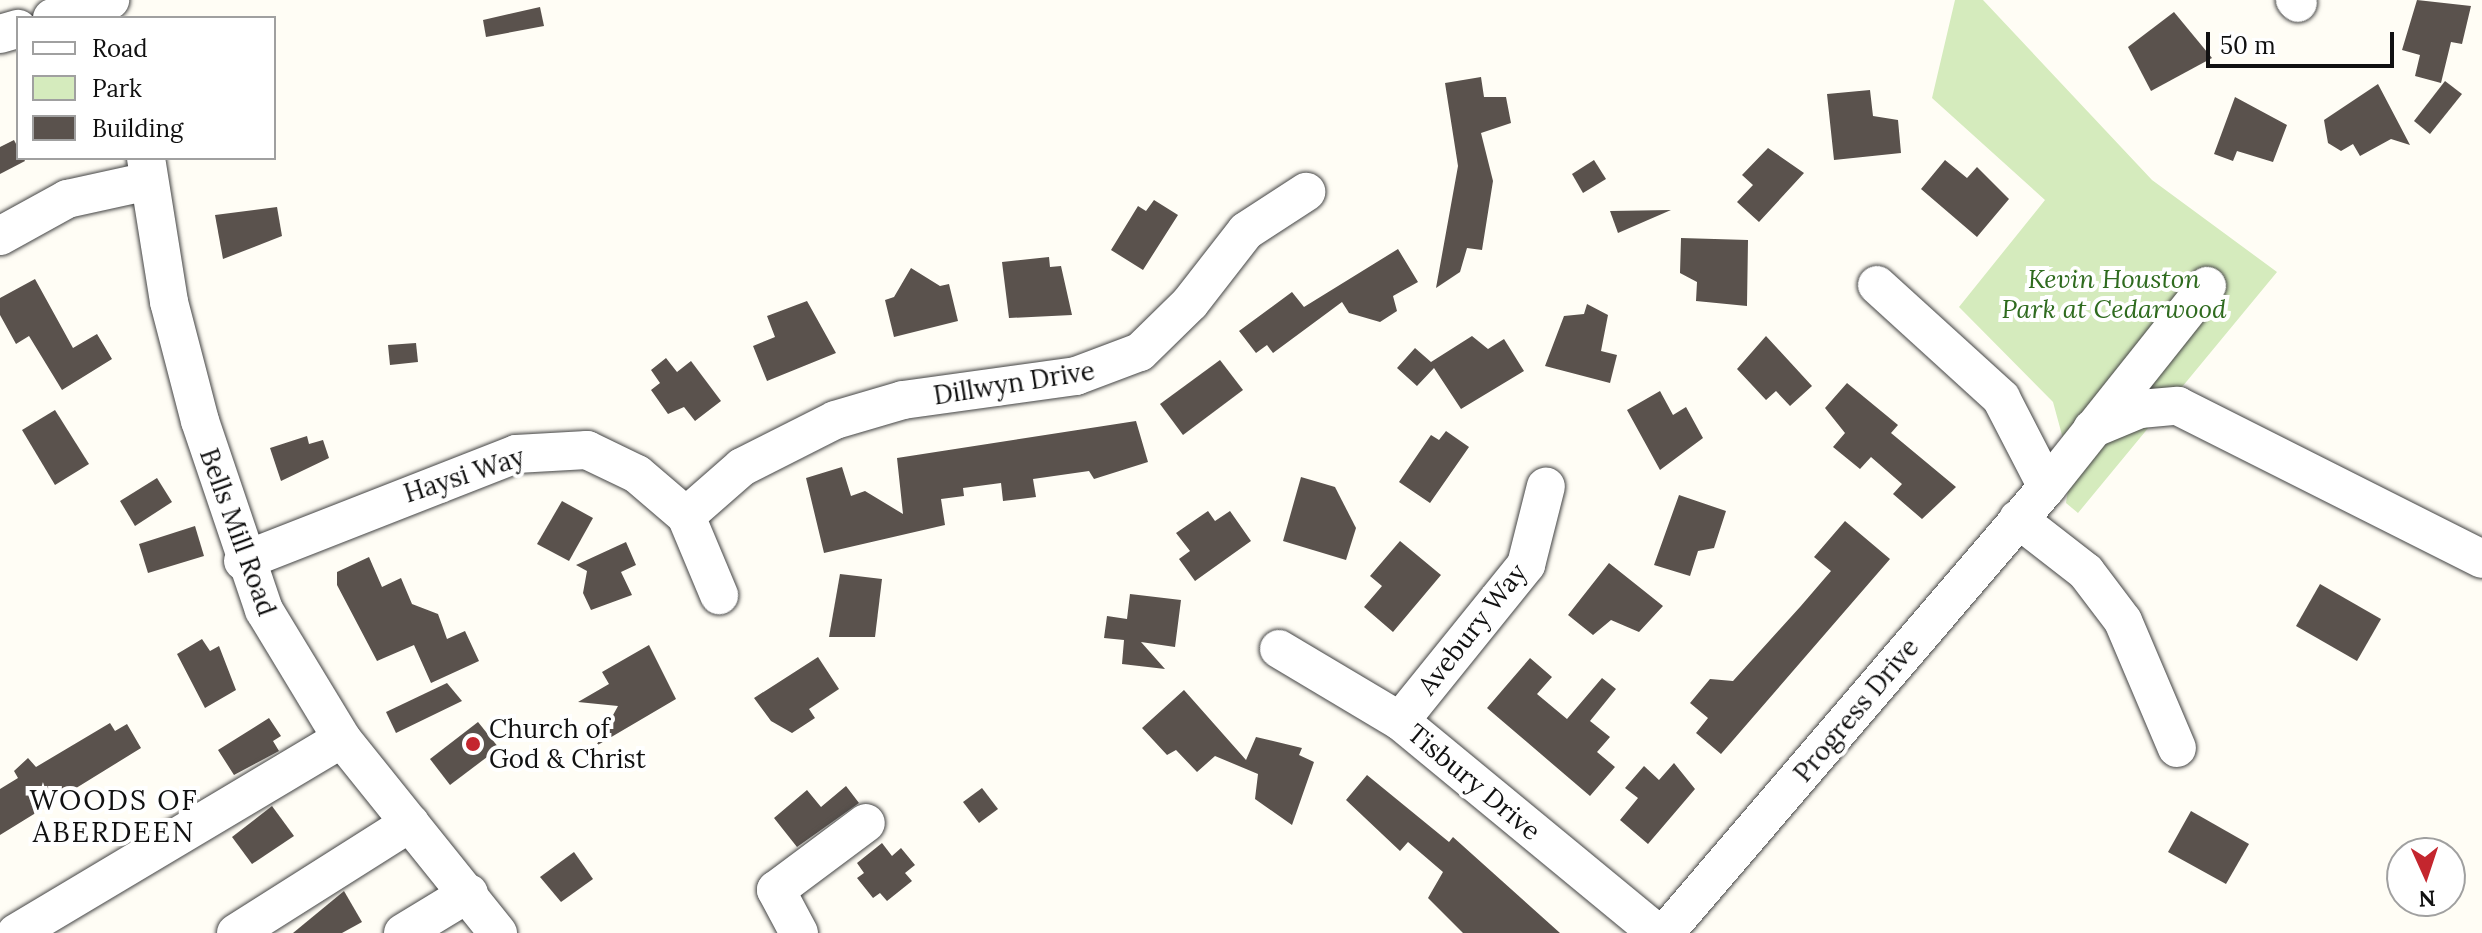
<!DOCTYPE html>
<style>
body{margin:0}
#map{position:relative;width:2482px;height:933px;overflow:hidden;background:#fffdf5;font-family:Lora,serif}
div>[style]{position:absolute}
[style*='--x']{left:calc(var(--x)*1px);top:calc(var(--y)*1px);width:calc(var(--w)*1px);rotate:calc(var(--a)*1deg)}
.green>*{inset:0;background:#d5ebbd}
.building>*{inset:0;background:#5a524d}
.roads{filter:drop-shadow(0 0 2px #444) drop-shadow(0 0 2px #444)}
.minor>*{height:38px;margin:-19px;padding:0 19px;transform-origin:19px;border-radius:19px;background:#fff}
.dots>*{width:22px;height:22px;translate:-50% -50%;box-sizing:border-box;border:4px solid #fff;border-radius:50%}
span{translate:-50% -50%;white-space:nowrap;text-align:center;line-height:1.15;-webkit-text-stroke:8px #fff;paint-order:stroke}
.park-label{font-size:26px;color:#2f6b1f;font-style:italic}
.street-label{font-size:26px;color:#111}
.poi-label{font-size:26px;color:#111}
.left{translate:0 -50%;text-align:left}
.neighbourhood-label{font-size:28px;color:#111;letter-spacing:2px}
.legend{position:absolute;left:16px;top:16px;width:260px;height:144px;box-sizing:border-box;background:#fff;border:2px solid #a0a0a0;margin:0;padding:10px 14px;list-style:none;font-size:24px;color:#111}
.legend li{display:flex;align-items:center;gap:16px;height:40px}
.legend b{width:40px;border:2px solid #a0a0a0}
.north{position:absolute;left:2386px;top:837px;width:80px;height:80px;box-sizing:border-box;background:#fff;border:2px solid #a0a0a0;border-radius:50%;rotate:177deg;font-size:22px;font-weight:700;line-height:32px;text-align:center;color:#111}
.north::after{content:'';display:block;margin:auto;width:28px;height:36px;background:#c4262e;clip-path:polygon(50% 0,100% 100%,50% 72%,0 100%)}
.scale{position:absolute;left:2206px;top:32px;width:188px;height:36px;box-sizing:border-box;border:4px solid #111;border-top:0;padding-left:10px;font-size:24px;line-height:28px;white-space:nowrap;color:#111;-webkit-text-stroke:6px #fff;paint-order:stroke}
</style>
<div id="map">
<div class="green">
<div style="clip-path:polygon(1955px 0,1983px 0,2152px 180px,2277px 272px,2078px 513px,2066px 503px,2071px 468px,2053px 402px,1959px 307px,2045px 200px,1932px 98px)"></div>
</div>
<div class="building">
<div style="clip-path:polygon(2417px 0,2471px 6px,2462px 44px,2451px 42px,2441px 83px,2415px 76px,2420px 55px,2402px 50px)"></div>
<div style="clip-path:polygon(540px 7px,544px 26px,486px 37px,483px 20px)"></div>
<div style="clip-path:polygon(2174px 12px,2212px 58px,2151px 91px,2128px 47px)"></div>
<div style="clip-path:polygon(1481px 77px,1484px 97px,1506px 97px,1511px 123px,1481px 133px,1493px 181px,1482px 250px,1467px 248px,1460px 272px,1436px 288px,1458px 166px,1445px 83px)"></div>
<div style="clip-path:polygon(2445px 81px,2462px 94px,2430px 134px,2414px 121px)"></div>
<div style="clip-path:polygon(2378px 84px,2410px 145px,2391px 139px,2360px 156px,2353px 144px,2341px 151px,2328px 143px,2324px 120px)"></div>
<div style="clip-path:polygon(1870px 90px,1873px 116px,1898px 120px,1901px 153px,1834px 160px,1827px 94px)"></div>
<div style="clip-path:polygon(2235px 97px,2287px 125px,2273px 162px,2237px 151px,2233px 161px,2214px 154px)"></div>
<div style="clip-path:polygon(14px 140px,25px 161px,0 174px,0 147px)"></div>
<div style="clip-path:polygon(1768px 148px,1804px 173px,1759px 222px,1737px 202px,1753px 185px,1742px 175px)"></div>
<div style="clip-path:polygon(1594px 160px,1606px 179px,1583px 193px,1572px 174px)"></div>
<div style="clip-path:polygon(1945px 160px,1967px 178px,1977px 167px,2009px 199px,1977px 237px,1921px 189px)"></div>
<div style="clip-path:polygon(1154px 200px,1178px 215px,1143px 270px,1111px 250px,1138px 206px,1146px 211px)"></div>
<div style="clip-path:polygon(277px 207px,282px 236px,223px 259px,215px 215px)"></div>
<div style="clip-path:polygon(1671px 210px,1618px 233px,1610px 211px)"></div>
<div style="clip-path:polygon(1681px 238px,1748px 240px,1747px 306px,1696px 301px,1697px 282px,1680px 273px)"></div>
<div style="clip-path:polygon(1398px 249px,1418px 282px,1393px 296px,1397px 311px,1380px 322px,1349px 313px,1342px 302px,1273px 353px,1267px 345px,1256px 353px,1239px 331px,1292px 292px,1304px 307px)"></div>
<div style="clip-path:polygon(1049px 257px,1050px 267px,1061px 266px,1072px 315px,1009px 318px,1002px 262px)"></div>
<div style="clip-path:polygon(911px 268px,940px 286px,949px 284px,958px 321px,894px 337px,885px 300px,894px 297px)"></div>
<div style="clip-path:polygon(35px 279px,73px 348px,97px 334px,112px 359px,62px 390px,29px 336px,16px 344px,0 315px,0 298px)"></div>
<div style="clip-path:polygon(807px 301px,836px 353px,767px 381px,753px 346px,775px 337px,767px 316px)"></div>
<div style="clip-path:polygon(1587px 304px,1608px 315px,1601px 351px,1617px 355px,1610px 383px,1545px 366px,1564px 316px,1584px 314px)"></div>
<div style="clip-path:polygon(1472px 336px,1488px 349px,1504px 339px,1524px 371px,1461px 409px,1434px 368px,1417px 386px,1397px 368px,1415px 348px,1431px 362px)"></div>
<div style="clip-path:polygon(1766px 336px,1812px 386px,1790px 406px,1776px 391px,1766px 400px,1737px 369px)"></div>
<div style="clip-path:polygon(416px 343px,418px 362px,390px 365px,388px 345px)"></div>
<div style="clip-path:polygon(666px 358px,677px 372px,691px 361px,721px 401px,695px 421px,684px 407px,668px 414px,651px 390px,660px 383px,651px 370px)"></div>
<div style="clip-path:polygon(1220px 360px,1243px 390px,1183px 435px,1160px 404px)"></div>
<div style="clip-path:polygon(1847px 383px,1898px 425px,1891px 433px,1956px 487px,1922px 519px,1893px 494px,1902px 484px,1871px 457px,1860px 469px,1833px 447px,1845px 433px,1825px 408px)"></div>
<div style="clip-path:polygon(1660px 391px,1673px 415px,1686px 407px,1703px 438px,1660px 470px,1627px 410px)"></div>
<div style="clip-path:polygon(55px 410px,89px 464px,55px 485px,22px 430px)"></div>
<div style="clip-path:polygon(1136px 421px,1148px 462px,1094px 479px,1089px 471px,1033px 479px,1036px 497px,1003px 501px,1001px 483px,963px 488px,964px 496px,941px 499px,945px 525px,824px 553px,806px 478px,842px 467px,851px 496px,865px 491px,903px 514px,897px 458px)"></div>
<div style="clip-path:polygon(1446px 431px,1469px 447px,1430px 503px,1399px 482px,1431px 435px,1439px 440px)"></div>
<div style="clip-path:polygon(307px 436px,309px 444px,323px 440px,329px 458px,281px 481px,270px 448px)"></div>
<div style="clip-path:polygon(1301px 477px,1335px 487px,1356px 528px,1346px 560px,1283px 541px)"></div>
<div style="clip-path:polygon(157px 478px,172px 502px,135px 526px,120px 501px)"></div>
<div style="clip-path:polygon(1679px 495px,1726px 511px,1714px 548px,1698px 551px,1690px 576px,1654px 565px)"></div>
<div style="clip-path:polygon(562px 501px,593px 518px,569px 561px,537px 544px)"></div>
<div style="clip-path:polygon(1208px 511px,1215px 521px,1230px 511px,1251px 541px,1195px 581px,1179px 559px,1190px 551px,1176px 533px)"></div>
<div style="clip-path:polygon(1845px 521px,1890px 559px,1721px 754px,1696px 733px,1708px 718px,1690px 703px,1710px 679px,1733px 681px,1800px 607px,1831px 571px,1814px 557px)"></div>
<div style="clip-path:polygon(195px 526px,204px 556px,148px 573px,139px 544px)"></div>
<div style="clip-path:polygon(1400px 541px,1441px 575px,1393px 632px,1364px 607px,1382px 586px,1370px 576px)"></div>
<div style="clip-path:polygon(626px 542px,636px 565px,621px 572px,632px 595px,591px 610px,583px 593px,587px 571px,576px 565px)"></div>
<div style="clip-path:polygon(369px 557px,382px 587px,401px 578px,412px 604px,438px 614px,447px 639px,465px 631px,479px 661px,431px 683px,414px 645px,377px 661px,337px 585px,337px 572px)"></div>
<div style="clip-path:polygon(1609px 563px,1663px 606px,1639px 632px,1611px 620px,1593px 635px,1568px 615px)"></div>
<div style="clip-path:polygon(840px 574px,882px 579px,875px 637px,829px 637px)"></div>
<div style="clip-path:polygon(2320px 584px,2381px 619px,2357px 661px,2296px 626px)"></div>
<div style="clip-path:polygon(1130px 594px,1181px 600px,1175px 647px,1141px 642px,1165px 669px,1122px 664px,1124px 640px,1104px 638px,1107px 616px,1127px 619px)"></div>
<div style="clip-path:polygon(202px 639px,210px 651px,219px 646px,236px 690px,205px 708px,177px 654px)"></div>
<div style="clip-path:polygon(649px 645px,676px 699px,596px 746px,618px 706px,578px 702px,609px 684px,602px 672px)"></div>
<div style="clip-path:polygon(818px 657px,839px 689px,809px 709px,815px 718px,792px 733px,771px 721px,754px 698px)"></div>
<div style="clip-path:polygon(1530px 658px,1552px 677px,1537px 694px,1567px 719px,1602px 678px,1616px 689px,1590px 721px,1610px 737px,1597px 752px,1615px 767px,1590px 796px,1487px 708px)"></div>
<div style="clip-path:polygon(447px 683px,462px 701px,396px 733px,386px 712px)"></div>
<div style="clip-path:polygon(1184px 690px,1246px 760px,1256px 737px,1302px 748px,1299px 755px,1314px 762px,1292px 825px,1255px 799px,1258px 774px,1215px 756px,1197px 772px,1176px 750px,1167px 755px,1142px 728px)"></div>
<div style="clip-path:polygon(269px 718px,281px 736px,273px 741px,279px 751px,234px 775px,218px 750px)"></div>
<div style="clip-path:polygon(478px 722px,499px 748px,450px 785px,430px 759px)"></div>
<div style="clip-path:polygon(110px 723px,115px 731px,127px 724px,141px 748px,0 835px,0 789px,18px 778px,14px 771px,28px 758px,36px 767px)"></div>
<div style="clip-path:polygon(1674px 763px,1695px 789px,1648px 844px,1620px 820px,1638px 798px,1625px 788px,1644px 766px,1659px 780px)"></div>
<div style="clip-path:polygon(1367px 775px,1449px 842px,1453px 837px,1560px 933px,1463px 933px,1428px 898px,1443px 872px,1408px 842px,1400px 851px,1346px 800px)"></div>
<div style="clip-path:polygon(846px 786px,859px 803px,797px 847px,774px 818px,807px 790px,821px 807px)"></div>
<div style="clip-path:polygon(982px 788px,998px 809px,979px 823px,963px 802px)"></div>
<div style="clip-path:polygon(272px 806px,294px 836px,252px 864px,232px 837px)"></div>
<div style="clip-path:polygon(2191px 811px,2249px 844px,2226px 884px,2168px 852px)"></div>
<div style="clip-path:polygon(882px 843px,892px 856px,901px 848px,915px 865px,905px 873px,912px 881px,887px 901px,880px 893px,873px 898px,857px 878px,864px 873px,857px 863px)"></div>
<div style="clip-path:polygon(574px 852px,593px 879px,561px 902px,540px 877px)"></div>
<div style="clip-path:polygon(344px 891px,362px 922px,342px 933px,293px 933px)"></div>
</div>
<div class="roads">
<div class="minor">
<div style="--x:2295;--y:0;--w:4;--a:45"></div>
<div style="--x:52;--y:18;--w:61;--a:-17.2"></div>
<div style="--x:0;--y:34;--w:19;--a:-16"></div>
<div style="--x:146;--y:158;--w:146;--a:80.9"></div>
<div style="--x:169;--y:302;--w:123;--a:75.4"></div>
<div style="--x:200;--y:421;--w:200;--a:71.3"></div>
<div style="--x:264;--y:610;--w:151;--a:58.8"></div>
<div style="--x:342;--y:739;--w:249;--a:51.2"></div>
<div style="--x:0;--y:236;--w:77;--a:-28.9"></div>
<div style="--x:67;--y:199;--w:84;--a:-12.4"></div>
<div style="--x:1877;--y:285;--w:168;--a:42.3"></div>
<div style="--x:2001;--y:398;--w:100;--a:62.7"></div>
<div style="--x:2092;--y:429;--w:52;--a:-22.6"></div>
<div style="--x:2140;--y:409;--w:38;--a:-5"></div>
<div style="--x:2178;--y:406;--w:340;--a:26.7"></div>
<div style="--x:686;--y:516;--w:74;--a:-41.2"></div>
<div style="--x:742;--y:467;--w:104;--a:-26.8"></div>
<div style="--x:835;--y:420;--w:71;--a:-16.4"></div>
<div style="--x:903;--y:400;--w:175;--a:-7.9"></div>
<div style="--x:1076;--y:376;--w:68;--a:-20.6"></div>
<div style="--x:1140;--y:352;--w:70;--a:-44.4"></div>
<div style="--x:1190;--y:303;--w:91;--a:-52.1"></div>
<div style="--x:1246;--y:231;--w:72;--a:-33"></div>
<div style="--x:2018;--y:519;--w:86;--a:37.9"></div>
<div style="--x:2086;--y:572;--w:61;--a:52.9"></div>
<div style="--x:2123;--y:621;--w:138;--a:67"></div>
<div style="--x:243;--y:561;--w:293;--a:-21.4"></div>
<div style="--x:516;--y:454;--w:71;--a:-3.2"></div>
<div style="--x:587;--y:450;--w:55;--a:25.6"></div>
<div style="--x:637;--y:474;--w:65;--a:40.6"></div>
<div style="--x:686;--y:516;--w:86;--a:67.3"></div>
<div style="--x:1279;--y:649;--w:141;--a:30.8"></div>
<div style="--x:1400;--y:721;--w:333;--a:39.5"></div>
<div style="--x:1400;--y:721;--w:201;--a:-51.1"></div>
<div style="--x:1526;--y:565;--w:81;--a:-75.8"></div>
<div style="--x:16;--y:933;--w:379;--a:-30.8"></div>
<div style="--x:236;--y:933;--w:206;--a:-32.3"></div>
<div style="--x:403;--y:933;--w:77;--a:-31.2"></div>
<div style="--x:799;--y:933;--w:49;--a:-118.1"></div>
<div style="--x:776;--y:890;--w:112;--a:-36.7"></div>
<div style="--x:1665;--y:933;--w:587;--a:-49.42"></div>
<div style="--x:2047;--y:487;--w:257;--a:-51.5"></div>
</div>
</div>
<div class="dots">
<div style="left:473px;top:744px;background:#c4262e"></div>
</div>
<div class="park-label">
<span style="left:2114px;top:294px">Kevin Houston<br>Park at Cedarwood</span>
</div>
<div class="street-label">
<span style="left:1014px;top:383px;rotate:-9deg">Dillwyn Drive</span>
<span style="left:464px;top:475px;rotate:-18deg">Haysi Way</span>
<span style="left:238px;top:532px;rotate:70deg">Bells Mill Road</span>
<span style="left:1472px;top:629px;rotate:-52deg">Avebury Way</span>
<span style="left:1856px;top:710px;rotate:-50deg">Progress Drive</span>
<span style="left:1474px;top:782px;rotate:40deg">Tisbury Drive</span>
</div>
<div class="poi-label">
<span class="left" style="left:489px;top:744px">Church of<br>God &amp; Christ</span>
</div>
<div class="neighbourhood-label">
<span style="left:114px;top:816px">WOODS OF<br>ABERDEEN</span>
</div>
<ul class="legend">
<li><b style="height:10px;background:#fff"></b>Road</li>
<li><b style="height:22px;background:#d5ebbd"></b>Park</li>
<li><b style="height:22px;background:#5a524d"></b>Building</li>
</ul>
<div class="north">N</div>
<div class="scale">50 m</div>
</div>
